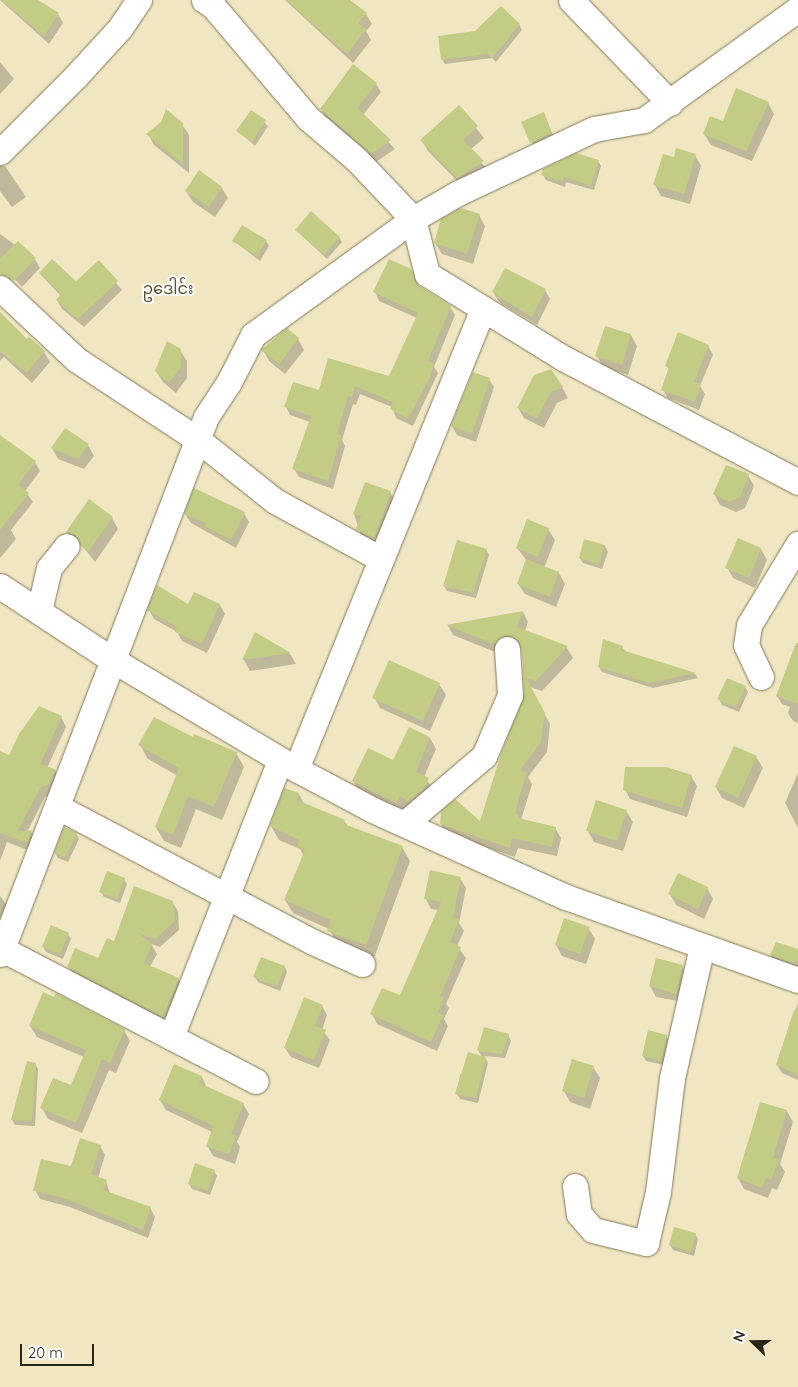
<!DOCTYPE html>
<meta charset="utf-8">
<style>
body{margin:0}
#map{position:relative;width:798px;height:1387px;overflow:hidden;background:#f0e6c2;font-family:Quicksand,"Noto Sans Myanmar",sans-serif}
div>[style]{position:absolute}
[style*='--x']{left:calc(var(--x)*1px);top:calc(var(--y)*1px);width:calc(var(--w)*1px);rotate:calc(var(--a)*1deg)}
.shadow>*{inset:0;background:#0003}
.building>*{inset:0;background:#c3cc85}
.roads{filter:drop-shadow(0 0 1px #827958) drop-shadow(0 0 1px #827958)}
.minor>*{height:25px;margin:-12.5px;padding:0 12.5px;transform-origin:12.5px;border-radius:12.5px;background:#fff}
span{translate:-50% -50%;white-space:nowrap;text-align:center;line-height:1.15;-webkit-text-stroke:4px #fff;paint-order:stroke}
.quarter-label{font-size:16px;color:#595030}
.north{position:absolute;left:728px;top:1317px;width:50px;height:50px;-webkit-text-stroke:4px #fff;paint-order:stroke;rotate:292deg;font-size:14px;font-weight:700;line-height:20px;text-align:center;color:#292618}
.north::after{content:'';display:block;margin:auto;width:18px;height:22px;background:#292618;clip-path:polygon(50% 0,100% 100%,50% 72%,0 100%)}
.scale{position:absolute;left:20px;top:1344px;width:74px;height:22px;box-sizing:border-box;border:2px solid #292618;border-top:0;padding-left:6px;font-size:15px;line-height:18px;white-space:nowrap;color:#292618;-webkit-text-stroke:4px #fff;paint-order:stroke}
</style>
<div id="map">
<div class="shadow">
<div style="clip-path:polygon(0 0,36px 0,58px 14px,63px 23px,49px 44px)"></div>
<div style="clip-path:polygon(285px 0,331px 0,366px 14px,372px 24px,366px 31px,371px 40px,353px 63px)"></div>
<div style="clip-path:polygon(519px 24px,522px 30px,496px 62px,492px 58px,445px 64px,442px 59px)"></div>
<div style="clip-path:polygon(0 62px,14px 79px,0 94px)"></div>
<div style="clip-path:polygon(353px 66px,376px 84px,381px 92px,363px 115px,395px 149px,376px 162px,326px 118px,321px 109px)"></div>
<div style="clip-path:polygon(768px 103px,774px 114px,752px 161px,711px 145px,704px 134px)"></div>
<div style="clip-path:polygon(459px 107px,484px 138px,471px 149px,489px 172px,464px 188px,428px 151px,422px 141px)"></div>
<div style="clip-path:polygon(251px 111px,268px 126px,255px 146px,238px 131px)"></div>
<div style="clip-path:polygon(543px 114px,557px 144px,537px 154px,523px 123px)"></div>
<div style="clip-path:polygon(182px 124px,189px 135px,189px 173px,154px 145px,148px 134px)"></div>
<div style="clip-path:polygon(695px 155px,701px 166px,690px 204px,661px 196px,655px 185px,675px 159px)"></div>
<div style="clip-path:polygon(598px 161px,601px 166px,594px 190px,566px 182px,565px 187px,546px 180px,543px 175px)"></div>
<div style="clip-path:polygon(0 166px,5px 166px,26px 197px,12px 207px,0 191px)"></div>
<div style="clip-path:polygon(221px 187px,228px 198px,215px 217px,193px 202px,186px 191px)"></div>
<div style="clip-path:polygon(479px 215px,485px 226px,473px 264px,442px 254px,435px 243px)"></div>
<div style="clip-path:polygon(296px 230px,339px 237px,342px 242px,327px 259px)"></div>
<div style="clip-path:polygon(0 234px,35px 259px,40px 268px,22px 287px,0 263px)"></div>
<div style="clip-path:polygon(234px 241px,266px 241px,269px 246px,260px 261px)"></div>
<div style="clip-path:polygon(98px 262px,122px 290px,84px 327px,62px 309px,57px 300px,61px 296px,40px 274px,76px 283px)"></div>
<div style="clip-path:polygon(419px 287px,450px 307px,455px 315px,434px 367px,438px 373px,413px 426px,396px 418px,392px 407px,360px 394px,356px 405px,353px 404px,342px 440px,345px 446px,333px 489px,299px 477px,294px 469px,310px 422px,290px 415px,286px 407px,320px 392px,390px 377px,417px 318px,379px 301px,375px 292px)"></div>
<div style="clip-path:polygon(545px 290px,550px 299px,537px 325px,499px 302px,493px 292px)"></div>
<div style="clip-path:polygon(0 314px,27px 341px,29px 339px,44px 352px,50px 362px,32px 383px,4px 357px,0 361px)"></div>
<div style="clip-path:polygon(631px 335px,637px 346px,628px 375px,603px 367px,597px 356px)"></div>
<div style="clip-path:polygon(298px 339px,304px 350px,285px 374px,269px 361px,263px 350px)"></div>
<div style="clip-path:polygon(708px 346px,713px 355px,700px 386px,705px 394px,699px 410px,668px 398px,663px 390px,669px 370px,666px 365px)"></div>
<div style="clip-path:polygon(180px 350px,187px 361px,187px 378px,176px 393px,163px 382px,156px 371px)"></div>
<div style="clip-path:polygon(535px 376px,562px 387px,568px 398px,557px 403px,544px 428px,524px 418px,518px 408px)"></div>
<div style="clip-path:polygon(489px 379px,494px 387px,476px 442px,457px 435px,452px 426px)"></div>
<div style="clip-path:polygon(88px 445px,94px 456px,84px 469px,58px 459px,52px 448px)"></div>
<div style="clip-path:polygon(13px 446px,35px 462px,40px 471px,25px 491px,33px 502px,11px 530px,16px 539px,0 558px,0 460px)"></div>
<div style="clip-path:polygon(748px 475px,754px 486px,745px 508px,736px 512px,720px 505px,714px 494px)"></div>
<div style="clip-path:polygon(390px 492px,395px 501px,379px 547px,362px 538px,354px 514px)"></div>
<div style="clip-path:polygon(244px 513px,249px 522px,236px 548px,191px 523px,185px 514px)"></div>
<div style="clip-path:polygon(112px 518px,118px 529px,95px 562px,82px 545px,73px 543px,67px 532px)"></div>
<div style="clip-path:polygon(548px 529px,555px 540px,544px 568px,559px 573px,565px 584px,556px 607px,525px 594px,518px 584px,527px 561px,517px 548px)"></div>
<div style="clip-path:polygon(585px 540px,605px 546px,608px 552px,602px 569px,583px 563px,580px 558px)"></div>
<div style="clip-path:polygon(761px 549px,767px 560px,755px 588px,733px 578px,727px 567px)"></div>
<div style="clip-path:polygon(486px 550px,489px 555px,476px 598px,447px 591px,444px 586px)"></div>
<div style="clip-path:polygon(220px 605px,225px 614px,207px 653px,182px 641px,177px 632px,154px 619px,149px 610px)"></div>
<div style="clip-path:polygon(523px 612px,528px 622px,525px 631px,567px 648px,573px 658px,542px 691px,530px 687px,550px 724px,547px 752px,528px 777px,532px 784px,521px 820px,555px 828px,561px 838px,557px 856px,518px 848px,515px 857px,447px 834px,441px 824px,480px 823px,525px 700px,522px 648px,505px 647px,500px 654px,453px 635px,448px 626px)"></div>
<div style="clip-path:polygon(256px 634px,290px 654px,296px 664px,250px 671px,244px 660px)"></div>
<div style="clip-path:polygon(622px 647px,626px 652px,695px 674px,698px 678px,653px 688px,602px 672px,599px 667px)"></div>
<div style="clip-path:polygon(798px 671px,798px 723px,793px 721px,788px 713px,790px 707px,782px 704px,777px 696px)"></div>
<div style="clip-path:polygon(439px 684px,446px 695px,430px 731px,380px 708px,374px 697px)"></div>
<div style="clip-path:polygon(745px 687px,748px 692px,739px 712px,722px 705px,719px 699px)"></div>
<div style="clip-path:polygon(61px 717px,66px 727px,47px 768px,55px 770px,60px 780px,55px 792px,45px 797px,27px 832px,31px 832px,37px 841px,32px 852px,7px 842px,0 861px,0 753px,9px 756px)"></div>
<div style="clip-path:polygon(409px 729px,430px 738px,436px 749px,424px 777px,434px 790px,403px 813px,359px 792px,353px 781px,393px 762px)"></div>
<div style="clip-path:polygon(193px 739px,236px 753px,244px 767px,222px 820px,196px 809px,181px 848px,164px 841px,156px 827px,178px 776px,148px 759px,140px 745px)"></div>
<div style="clip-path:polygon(735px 747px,756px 757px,763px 768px,744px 808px,722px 798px,716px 787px)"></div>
<div style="clip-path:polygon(798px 773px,798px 828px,785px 803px)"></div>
<div style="clip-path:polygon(691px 776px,697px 786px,687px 817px,630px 799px,625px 789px)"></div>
<div style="clip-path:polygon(299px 794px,304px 804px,344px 821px,348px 826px,402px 847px,410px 861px,374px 958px,337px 944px,329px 929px,293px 913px,285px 900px,304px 857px,300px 849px,279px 840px,271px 826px)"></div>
<div style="clip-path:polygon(626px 811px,633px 822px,623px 851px,594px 842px,588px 831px)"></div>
<div style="clip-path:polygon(76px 834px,79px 839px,68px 862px,58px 858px,55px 853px)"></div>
<div style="clip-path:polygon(460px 878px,466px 888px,459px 923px,464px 931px,457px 946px,466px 958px,446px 1004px,449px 1008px,444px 1019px,448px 1026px,437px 1051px,377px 1024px,372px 1014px,400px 997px,439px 910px,431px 909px,426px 899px)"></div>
<div style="clip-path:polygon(124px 879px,127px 884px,120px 903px,104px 897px,101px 892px)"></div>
<div style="clip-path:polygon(707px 888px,713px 899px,704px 919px,676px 905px,670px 894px)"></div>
<div style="clip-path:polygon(0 896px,9px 908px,0 928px)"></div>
<div style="clip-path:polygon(172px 902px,178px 911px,179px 930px,160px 947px,151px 944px,157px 954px,150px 967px,178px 979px,183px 988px,168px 1024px,74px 975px,69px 967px,99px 960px)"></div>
<div style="clip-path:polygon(589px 929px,595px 939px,586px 964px,562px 956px,556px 945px)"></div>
<div style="clip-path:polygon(68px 934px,71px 939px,63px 959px,46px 952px,43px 947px)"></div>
<div style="clip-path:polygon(798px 951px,798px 972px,777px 965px,771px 955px)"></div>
<div style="clip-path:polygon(657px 959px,682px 966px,688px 977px,683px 1002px,656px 997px,650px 986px)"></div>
<div style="clip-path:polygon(285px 967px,287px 972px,280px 991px,258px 982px,255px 977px)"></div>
<div style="clip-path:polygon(798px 1003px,798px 1080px,782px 1073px,777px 1065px)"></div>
<div style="clip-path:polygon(322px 1006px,327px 1015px,322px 1030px,330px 1040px,319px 1068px,291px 1057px,285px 1048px)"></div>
<div style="clip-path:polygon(30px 1026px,124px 1030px,130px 1041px,116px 1073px,109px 1070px,82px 1133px,48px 1119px,42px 1108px,71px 1087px,84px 1057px,37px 1037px)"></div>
<div style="clip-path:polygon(508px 1035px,511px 1041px,505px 1058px,484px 1056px,488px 1063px,478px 1103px,460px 1099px,457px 1094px,460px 1075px,482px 1057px,478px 1050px)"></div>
<div style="clip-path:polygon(666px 1036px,669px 1041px,664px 1065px,646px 1061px,643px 1056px)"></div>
<div style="clip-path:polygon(35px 1064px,38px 1069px,35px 1126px,15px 1125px,12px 1120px)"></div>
<div style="clip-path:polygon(593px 1067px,600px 1078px,590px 1109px,570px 1102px,564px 1091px)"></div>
<div style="clip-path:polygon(202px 1077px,207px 1088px,243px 1104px,249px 1114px,237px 1142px,240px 1147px,235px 1164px,213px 1156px,208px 1147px,212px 1132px,166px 1110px,160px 1100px)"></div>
<div style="clip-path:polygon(787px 1111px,793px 1122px,780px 1164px,785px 1172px,777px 1190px,772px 1188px,768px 1198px,744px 1189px,738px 1178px)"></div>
<div style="clip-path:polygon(100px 1146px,105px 1155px,98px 1178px,106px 1181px,110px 1194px,150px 1208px,155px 1217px,148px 1238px,70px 1207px,40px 1199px,35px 1190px)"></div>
<div style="clip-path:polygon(214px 1171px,217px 1176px,210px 1195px,192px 1189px,189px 1184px)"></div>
<div style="clip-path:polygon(675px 1228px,695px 1234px,698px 1239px,694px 1256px,673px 1250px,670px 1245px)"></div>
</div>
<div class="building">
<div style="clip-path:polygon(1px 0,38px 0,59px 13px,44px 36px)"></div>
<div style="clip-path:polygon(286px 0,350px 0,367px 13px,358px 23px,366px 29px,347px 54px)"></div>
<div style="clip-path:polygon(501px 6px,520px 24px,492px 58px,488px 54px,441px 60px,438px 36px,475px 31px)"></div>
<div style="clip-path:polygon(353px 64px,377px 83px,357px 108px,391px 140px,371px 154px,320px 109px)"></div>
<div style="clip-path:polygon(736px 88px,769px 102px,746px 151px,703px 134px,710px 116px,723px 121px)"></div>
<div style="clip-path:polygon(459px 105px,478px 126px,463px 140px,484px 161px,457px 178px,420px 140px)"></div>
<div style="clip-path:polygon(166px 109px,183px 123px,183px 164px,146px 134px,161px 122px)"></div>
<div style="clip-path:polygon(251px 110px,266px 120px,252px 142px,236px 131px)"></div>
<div style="clip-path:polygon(544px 112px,552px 133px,530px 143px,521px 122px)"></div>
<div style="clip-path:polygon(676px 148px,696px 154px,684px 194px,653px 185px,663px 154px,674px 157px)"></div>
<div style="clip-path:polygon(576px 153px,599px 160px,591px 186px,564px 177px,562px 182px,541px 175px,543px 169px)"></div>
<div style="clip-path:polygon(199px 170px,222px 187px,209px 207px,185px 191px)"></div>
<div style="clip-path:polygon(461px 208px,480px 214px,467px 254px,434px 243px,441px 219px)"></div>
<div style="clip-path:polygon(311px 211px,340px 237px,324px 255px,295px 230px)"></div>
<div style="clip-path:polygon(242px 225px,267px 240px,257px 256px,232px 241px)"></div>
<div style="clip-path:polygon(18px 241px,36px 258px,14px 281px,0 274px,0 259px)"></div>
<div style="clip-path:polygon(52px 259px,76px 281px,99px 260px,118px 281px,78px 319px,56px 300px,61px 294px,39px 273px)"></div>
<div style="clip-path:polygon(389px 259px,411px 269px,419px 286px,451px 306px,428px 361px,434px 364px,430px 377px,408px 419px,390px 409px,393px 402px,355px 386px,352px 397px,348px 396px,337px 434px,341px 436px,328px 481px,292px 469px,311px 416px,284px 407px,293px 382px,319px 390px,328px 358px,389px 376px,418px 313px,373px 292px)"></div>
<div style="clip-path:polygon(505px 268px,546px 289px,532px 317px,492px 292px)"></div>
<div style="clip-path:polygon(0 312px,27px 339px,29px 337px,45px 351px,26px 373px,0 351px)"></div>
<div style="clip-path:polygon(605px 326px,631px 334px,622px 365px,595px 356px)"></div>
<div style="clip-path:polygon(287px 328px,299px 338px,279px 364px,261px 350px)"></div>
<div style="clip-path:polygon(678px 332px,709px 345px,694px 382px,701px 384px,695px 402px,661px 390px,669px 367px,665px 366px)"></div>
<div style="clip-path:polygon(167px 341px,181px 349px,181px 367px,169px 383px,155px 371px)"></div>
<div style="clip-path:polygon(551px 369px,563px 387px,551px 392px,537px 418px,517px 408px,534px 375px)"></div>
<div style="clip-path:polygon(473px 372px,490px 378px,472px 434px,451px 426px)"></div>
<div style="clip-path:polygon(65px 428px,89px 444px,78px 459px,51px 448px)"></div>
<div style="clip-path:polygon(0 435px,36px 461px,18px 485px,29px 493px,0 530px)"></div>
<div style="clip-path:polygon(726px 465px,749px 474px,740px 497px,729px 502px,713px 494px)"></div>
<div style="clip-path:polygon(365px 482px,391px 491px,374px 539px,356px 529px,361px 516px,353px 514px)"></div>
<div style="clip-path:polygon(194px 488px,245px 512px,231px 540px,204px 526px,206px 523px,184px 514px)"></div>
<div style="clip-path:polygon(89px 499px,113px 517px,88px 552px,81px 546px,76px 535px,66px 532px)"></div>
<div style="clip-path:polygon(527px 519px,549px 528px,538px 557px,516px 548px)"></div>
<div style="clip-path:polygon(738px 538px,761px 548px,749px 578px,725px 568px)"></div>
<div style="clip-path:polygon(584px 539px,605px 545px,599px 565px,579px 558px)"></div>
<div style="clip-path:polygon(457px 540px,487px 549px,473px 593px,443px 586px)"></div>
<div style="clip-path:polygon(526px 559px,559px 572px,550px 597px,517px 584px)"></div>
<div style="clip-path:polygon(157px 585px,188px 604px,194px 592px,220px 604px,202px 644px,175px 632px,177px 627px,147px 610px)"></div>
<div style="clip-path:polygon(523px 611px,517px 627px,568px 646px,536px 681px,526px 678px,545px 713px,541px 742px,520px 770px,527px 772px,515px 813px,519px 815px,518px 818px,556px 827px,552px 847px,512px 838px,510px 848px,440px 824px,441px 811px,455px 799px,480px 821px,501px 754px,524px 694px,523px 656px,519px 641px,506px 635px,494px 644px,446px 625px)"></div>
<div style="clip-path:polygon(255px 632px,291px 653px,242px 660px)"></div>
<div style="clip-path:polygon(603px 639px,623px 646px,622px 650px,696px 673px,649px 683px,598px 667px)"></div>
<div style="clip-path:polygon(796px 643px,798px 643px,798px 704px,776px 696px)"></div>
<div style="clip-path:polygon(389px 660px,440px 683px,423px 721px,372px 698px)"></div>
<div style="clip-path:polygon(727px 678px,746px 686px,736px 708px,717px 699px)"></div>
<div style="clip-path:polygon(39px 706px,62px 716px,40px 764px,55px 769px,50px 783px,40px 788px,17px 832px,32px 830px,27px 843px,0 833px,0 751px,9px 755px,19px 734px)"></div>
<div style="clip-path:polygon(154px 717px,193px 737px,194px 734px,237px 752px,214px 807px,188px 796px,173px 835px,155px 827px,179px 768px,138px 745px)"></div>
<div style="clip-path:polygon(409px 727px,430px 737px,416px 772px,429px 778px,425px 787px,408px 802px,400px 796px,397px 803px,352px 781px,368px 748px,393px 760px)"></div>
<div style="clip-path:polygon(734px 746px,757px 756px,738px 798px,715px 787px)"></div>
<div style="clip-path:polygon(625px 767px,666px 767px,692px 775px,682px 808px,623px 790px)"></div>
<div style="clip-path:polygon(284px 788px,299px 793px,297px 800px,345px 820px,344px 824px,403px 846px,366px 945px,327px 931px,331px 920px,284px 900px,305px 850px,297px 847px,299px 840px,270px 826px)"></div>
<div style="clip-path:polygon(596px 800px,627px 810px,617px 841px,586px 831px)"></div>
<div style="clip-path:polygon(64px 827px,77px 833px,65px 857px,54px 853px)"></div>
<div style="clip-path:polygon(430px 870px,461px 877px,453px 917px,459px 920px,450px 942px,461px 947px,440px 996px,444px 997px,438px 1012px,443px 1015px,431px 1042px,370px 1014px,382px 988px,400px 995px,441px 902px,424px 899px)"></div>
<div style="clip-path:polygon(107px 871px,125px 878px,117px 899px,99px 892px)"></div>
<div style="clip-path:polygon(678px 873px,708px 887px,698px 909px,668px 894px)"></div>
<div style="clip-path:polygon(134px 886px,173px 901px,175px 921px,155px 939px,138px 933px,152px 944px,144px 963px,179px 978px,163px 1017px,67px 967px,75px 948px,98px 958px,107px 938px,114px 941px)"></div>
<div style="clip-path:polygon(564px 918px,590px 927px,580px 954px,555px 945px)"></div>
<div style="clip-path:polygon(51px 925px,69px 933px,60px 954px,42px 947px)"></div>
<div style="clip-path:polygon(776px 942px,798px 949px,798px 961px,793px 963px,770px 955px)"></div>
<div style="clip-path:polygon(261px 957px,285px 966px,277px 987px,253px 977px)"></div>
<div style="clip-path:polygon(656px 958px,683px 965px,676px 994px,649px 986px)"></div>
<div style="clip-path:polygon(43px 992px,54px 997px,56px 993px,125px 1029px,110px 1063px,102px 1059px,76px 1123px,40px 1108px,53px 1078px,71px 1085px,86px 1050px,29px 1026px)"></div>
<div style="clip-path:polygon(304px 997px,323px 1005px,315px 1026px,326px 1030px,314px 1060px,284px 1048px)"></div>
<div style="clip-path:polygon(794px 1010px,798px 1011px,798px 1075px,776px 1065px)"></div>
<div style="clip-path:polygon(484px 1027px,509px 1034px,502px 1054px,477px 1051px)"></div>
<div style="clip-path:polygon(648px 1030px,667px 1035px,661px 1061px,642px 1056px)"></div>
<div style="clip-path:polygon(468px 1052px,486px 1057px,476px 1098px,455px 1094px)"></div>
<div style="clip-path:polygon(572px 1059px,594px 1066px,584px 1098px,562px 1091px)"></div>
<div style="clip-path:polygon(27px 1061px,36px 1063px,32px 1121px,11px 1120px)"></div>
<div style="clip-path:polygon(174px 1064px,202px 1076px,199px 1083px,244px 1103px,231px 1134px,236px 1136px,229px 1154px,206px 1147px,213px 1126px,159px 1100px)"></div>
<div style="clip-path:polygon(760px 1102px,787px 1110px,773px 1158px,779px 1160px,771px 1180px,766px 1178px,762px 1188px,737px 1178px)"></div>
<div style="clip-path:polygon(80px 1138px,101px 1145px,91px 1174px,107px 1180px,103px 1190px,151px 1207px,143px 1230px,64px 1198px,33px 1191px,41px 1159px,71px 1166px)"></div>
<div style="clip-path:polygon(195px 1163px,215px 1170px,208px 1191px,188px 1184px)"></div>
<div style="clip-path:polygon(674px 1227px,696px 1233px,691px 1252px,669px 1245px)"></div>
</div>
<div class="roads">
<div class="minor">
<div style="--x:204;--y:0;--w:11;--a:34"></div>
<div style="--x:213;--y:6;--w:148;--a:49.7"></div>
<div style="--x:309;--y:119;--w:62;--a:40.4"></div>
<div style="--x:356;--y:159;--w:83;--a:46.5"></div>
<div style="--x:413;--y:219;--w:57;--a:75.7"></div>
<div style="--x:427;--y:274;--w:160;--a:31.7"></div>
<div style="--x:563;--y:358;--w:266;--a:27.8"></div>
<div style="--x:571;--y:0;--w:143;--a:46.1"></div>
<div style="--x:0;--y:152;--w:107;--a:-45"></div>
<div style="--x:76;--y:76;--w:65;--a:-47.5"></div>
<div style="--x:120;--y:28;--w:34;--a:-56"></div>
<div style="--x:0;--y:288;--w:105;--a:43.1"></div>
<div style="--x:77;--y:360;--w:144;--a:33.4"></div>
<div style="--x:197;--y:439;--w:100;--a:38.5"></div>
<div style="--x:275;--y:501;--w:121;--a:28.7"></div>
<div style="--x:0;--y:586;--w:133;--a:33.3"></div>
<div style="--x:111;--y:659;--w:215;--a:30.7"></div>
<div style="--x:296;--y:769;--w:87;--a:28"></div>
<div style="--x:373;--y:810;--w:212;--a:24.3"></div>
<div style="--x:566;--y:897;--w:246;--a:19.7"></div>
<div style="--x:39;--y:611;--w:44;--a:-76.9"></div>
<div style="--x:49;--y:568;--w:28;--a:-51"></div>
<div style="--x:761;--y:677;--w:35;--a:-115"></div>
<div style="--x:746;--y:645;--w:20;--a:-81"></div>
<div style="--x:749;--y:625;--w:95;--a:-58.8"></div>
<div style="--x:296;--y:769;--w:497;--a:-67.9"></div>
<div style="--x:58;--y:807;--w:289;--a:27.9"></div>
<div style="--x:313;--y:942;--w:54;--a:24.2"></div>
<div style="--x:404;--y:824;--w:105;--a:-40.4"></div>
<div style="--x:484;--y:756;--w:66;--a:-66.9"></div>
<div style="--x:510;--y:695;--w:46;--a:-93.7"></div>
<div style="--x:2;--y:949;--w:286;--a:27.5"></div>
<div style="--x:0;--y:954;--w:575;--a:-69.01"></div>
<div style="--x:206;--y:417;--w:42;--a:-56.7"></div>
<div style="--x:229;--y:382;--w:53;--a:-62.9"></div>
<div style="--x:253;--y:335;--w:198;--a:-35.9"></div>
<div style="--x:413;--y:219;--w:52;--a:-30"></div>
<div style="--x:458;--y:193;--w:150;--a:-25.2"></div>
<div style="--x:594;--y:129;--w:51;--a:-10.2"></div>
<div style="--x:644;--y:120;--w:190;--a:-35.8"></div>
<div style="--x:171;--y:1037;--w:298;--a:-68.5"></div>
<div style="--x:575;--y:1186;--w:28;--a:82"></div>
<div style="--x:579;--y:1214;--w:21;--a:49"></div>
<div style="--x:593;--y:1230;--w:55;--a:13.8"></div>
<div style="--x:646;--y:1243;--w:52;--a:-76.8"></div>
<div style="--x:658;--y:1192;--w:115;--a:-83"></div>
<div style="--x:672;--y:1078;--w:135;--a:-77.2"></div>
</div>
</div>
<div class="quarter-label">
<span style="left:168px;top:288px">ဥဒေါင်း</span>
</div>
<div class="north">N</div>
<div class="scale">20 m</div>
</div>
